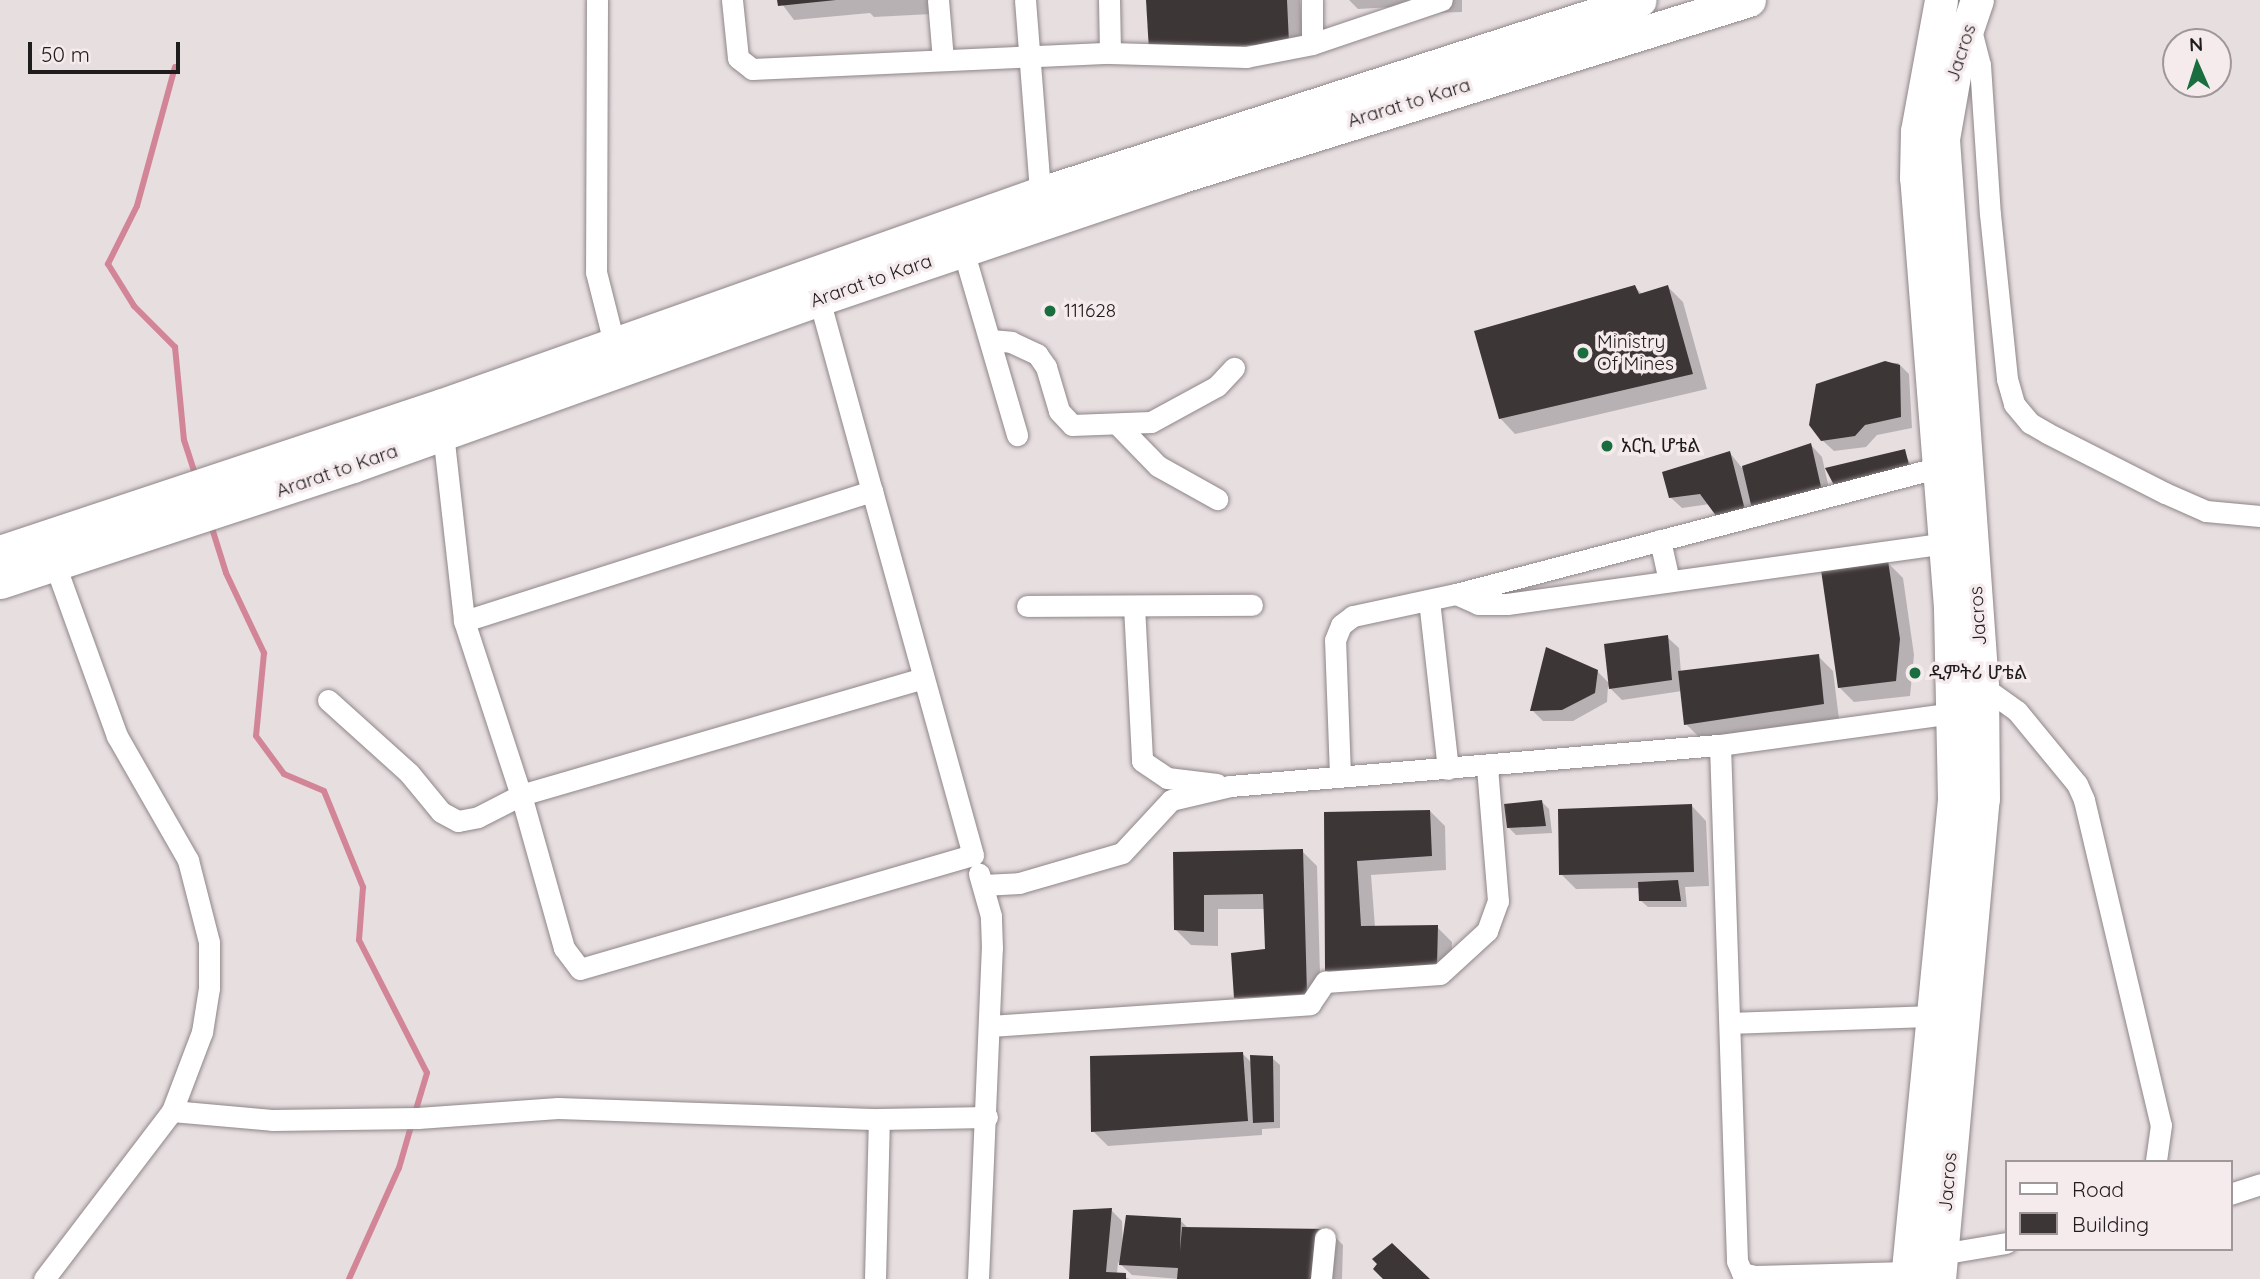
<!DOCTYPE html>
<meta charset="utf-8">
<style>
body{margin:0}
#map{position:relative;width:2260px;height:1279px;overflow:hidden;background:#e7dee0;font-family:Quicksand,"Noto Sans Ethiopic",sans-serif}
div>[style]{position:absolute}
[style*='--x']{left:calc(var(--x)*1px);top:calc(var(--y)*1px);width:calc(var(--w)*1px);rotate:calc(var(--a)*1deg)}
.shadow>*{inset:0;background:#0003}
.stream>*{height:6px;margin:-3px;padding:0 3px;transform-origin:3px;border-radius:3px;background:#d38598}
.building>*{inset:0;background:#3d3637}
.roads{filter:drop-shadow(0 0 2px #8f8688) drop-shadow(0 0 2px #8f8688)}
.street>*{height:21px;margin:-10.5px;padding:0 10.5px;transform-origin:10.5px;border-radius:10.5px;background:#fff}
.primary>*{height:33px;margin:-16.5px;padding:0 16.5px;transform-origin:16.5px;border-radius:16.5px;background:#fff}
.dots>*{width:19px;height:19px;translate:-50% -50%;box-sizing:border-box;border:4px solid #f5ebed;border-radius:50%}
span{translate:-50% -50%;white-space:nowrap;text-align:center;line-height:1.15;-webkit-text-stroke:7px #f5ebed;paint-order:stroke}
.street-label{font-size:19px;color:#1f1c1d}
.poi-label{font-size:19px;color:#1f1c1d}
.left{translate:0 -50%;text-align:left}
.legend{position:absolute;left:2005px;top:1160px;width:228px;height:91px;box-sizing:border-box;background:#f5ebed;border:2px solid #9f989a;margin:0;padding:9px 12px;list-style:none;font-size:21px;color:#1f1c1d}
.legend li{display:flex;align-items:center;gap:14px;height:35px}
.legend b{width:35px;border:2px solid #9f989a}
.north{position:absolute;left:2162px;top:28px;width:70px;height:70px;box-sizing:border-box;background:#f5ebed;border:2px solid #9f989a;border-radius:50%;rotate:357deg;font-size:19px;font-weight:700;line-height:28px;text-align:center;color:#1f1c1d}
.north::after{content:'';display:block;margin:auto;width:24px;height:32px;background:#196d3e;clip-path:polygon(50% 0,100% 100%,50% 72%,0 100%)}
.scale{position:absolute;left:28px;top:42px;width:152px;height:32px;box-sizing:border-box;border:4px solid #1f1c1d;border-top:0;padding-left:9px;font-size:21px;line-height:24px;white-space:nowrap;color:#1f1c1d;-webkit-text-stroke:5px #f5ebed;paint-order:stroke}
</style>
<div id="map">
<div class="shadow">
<div style="clip-path:polygon(779px 0,931px 0,932px 14px,874px 17px,870px 13px,794px 20px)"></div>
<div style="clip-path:polygon(1148px 0,1300px 0,1304px 57px,1166px 65px)"></div>
<div style="clip-path:polygon(1349px 0,1462px 0,1462px 12px,1400px 14px,1393px 7px,1358px 9px)"></div>
<div style="clip-path:polygon(1635px 287px,1642px 294px,1668px 287px,1683px 302px,1707px 389px,1515px 434px,1500px 418px)"></div>
<div style="clip-path:polygon(1886px 363px,1898px 363px,1909px 374px,1912px 428px,1877px 435px,1866px 447px,1834px 451px,1822px 440px)"></div>
<div style="clip-path:polygon(1811px 445px,1822px 457px,1832px 502px,1764px 519px,1751px 505px,1755px 521px,1710px 504px,1682px 508px,1670px 497px,1730px 453px,1742px 468px)"></div>
<div style="clip-path:polygon(1904px 451px,1916px 476px,1843px 494px)"></div>
<div style="clip-path:polygon(1888px 563px,1903px 578px,1914px 655px,1910px 696px,1854px 702px,1839px 687px)"></div>
<div style="clip-path:polygon(1667px 637px,1679px 648px,1681px 673px,1818px 656px,1833px 671px,1839px 719px,1701px 739px,1686px 724px,1682px 691px,1622px 700px,1608px 686px,1607px 702px,1573px 721px,1543px 721px,1532px 710px,1597px 671px,1610px 684px)"></div>
<div style="clip-path:polygon(1542px 802px,1549px 809px,1552px 833px,1516px 835px,1508px 827px)"></div>
<div style="clip-path:polygon(1691px 805px,1706px 821px,1709px 886px,1685px 887px,1687px 907px,1648px 907px,1640px 900px,1640px 888px,1576px 889px,1561px 874px)"></div>
<div style="clip-path:polygon(1430px 811px,1445px 826px,1446px 870px,1371px 875px,1375px 927px,1437px 927px,1452px 942px,1451px 981px,1342px 985px,1327px 970px,1325px 813px)"></div>
<div style="clip-path:polygon(1302px 851px,1317px 866px,1321px 1009px,1251px 1013px,1236px 997px,1267px 950px,1265px 909px,1218px 909px,1218px 946px,1191px 945px,1176px 930px,1175px 853px)"></div>
<div style="clip-path:polygon(1242px 1053px,1252px 1063px,1272px 1058px,1280px 1065px,1280px 1128px,1262px 1129px,1262px 1135px,1108px 1146px,1093px 1131px)"></div>
<div style="clip-path:polygon(1111px 1210px,1122px 1221px,1123px 1250px,1180px 1220px,1189px 1229px,1328px 1230px,1343px 1245px,1342px 1279px,1179px 1279px,1132px 1275px,1118px 1262px,1117px 1274px,1130px 1279px,1071px 1279px)"></div>
</div>
<div class="stream">
<div style="--x:175;--y:67;--w:144;--a:105.3"></div>
<div style="--x:137;--y:206;--w:65;--a:116.6"></div>
<div style="--x:108;--y:264;--w:49;--a:58.2"></div>
<div style="--x:134;--y:306;--w:58;--a:45"></div>
<div style="--x:175;--y:347;--w:93;--a:84.5"></div>
<div style="--x:184;--y:440;--w:40;--a:72"></div>
<div style="--x:211;--y:525;--w:50;--a:72.6"></div>
<div style="--x:226;--y:573;--w:89;--a:64.6"></div>
<div style="--x:264;--y:653;--w:83;--a:95.5"></div>
<div style="--x:256;--y:736;--w:47;--a:53.6"></div>
<div style="--x:284;--y:774;--w:43;--a:23"></div>
<div style="--x:324;--y:791;--w:104;--a:67.9"></div>
<div style="--x:363;--y:887;--w:53;--a:94.3"></div>
<div style="--x:359;--y:940;--w:149;--a:62.9"></div>
<div style="--x:427;--y:1073;--w:42;--a:106.7"></div>
<div style="--x:349;--y:1279;--w:122;--a:-65.8"></div>
<div style="--x:399;--y:1168;--w:47;--a:-73.9"></div>
</div>
<div class="building">
<div style="clip-path:polygon(777px 0,836px 0,778px 6px)"></div>
<div style="clip-path:polygon(1146px 0,1287px 0,1289px 43px,1149px 51px)"></div>
<div style="clip-path:polygon(1635px 285px,1639px 294px,1668px 285px,1693px 374px,1499px 419px,1474px 331px)"></div>
<div style="clip-path:polygon(1885px 361px,1900px 365px,1901px 417px,1865px 425px,1855px 436px,1821px 441px,1809px 425px,1816px 384px)"></div>
<div style="clip-path:polygon(1811px 443px,1822px 491px,1752px 509px,1742px 466px)"></div>
<div style="clip-path:polygon(1905px 449px,1910px 469px,1835px 487px,1825px 468px)"></div>
<div style="clip-path:polygon(1730px 451px,1745px 510px,1717px 517px,1700px 494px,1669px 498px,1662px 472px)"></div>
<div style="clip-path:polygon(1888px 561px,1900px 639px,1896px 681px,1838px 688px,1821px 570px)"></div>
<div style="clip-path:polygon(1668px 635px,1672px 680px,1609px 689px,1604px 644px)"></div>
<div style="clip-path:polygon(1546px 647px,1598px 670px,1595px 693px,1562px 710px,1530px 711px)"></div>
<div style="clip-path:polygon(1819px 654px,1824px 704px,1684px 725px,1678px 671px)"></div>
<div style="clip-path:polygon(1542px 800px,1546px 826px,1507px 828px,1504px 804px)"></div>
<div style="clip-path:polygon(1692px 804px,1694px 872px,1559px 875px,1558px 809px)"></div>
<div style="clip-path:polygon(1430px 810px,1432px 856px,1357px 861px,1361px 926px,1438px 925px,1437px 966px,1325px 971px,1324px 812px)"></div>
<div style="clip-path:polygon(1303px 849px,1307px 994px,1234px 998px,1231px 953px,1265px 949px,1263px 894px,1204px 895px,1204px 932px,1174px 930px,1173px 852px)"></div>
<div style="clip-path:polygon(1678px 880px,1681px 901px,1639px 901px,1638px 882px)"></div>
<div style="clip-path:polygon(1243px 1052px,1248px 1121px,1091px 1132px,1090px 1056px)"></div>
<div style="clip-path:polygon(1250px 1055px,1273px 1056px,1274px 1122px,1253px 1123px)"></div>
<div style="clip-path:polygon(1112px 1208px,1106px 1272px,1126px 1273px,1126px 1279px,1069px 1279px,1073px 1210px)"></div>
<div style="clip-path:polygon(1126px 1215px,1181px 1218px,1180px 1251px,1182px 1227px,1329px 1229px,1327px 1279px,1177px 1279px,1178px 1268px,1119px 1265px)"></div>
<div style="clip-path:polygon(1392px 1243px,1430px 1279px,1383px 1279px,1373px 1269px,1377px 1264px,1372px 1259px)"></div>
</div>
<div class="roads">
<div class="street">
<div style="--x:597;--y:0;--w:272;--a:90.2"></div>
<div style="--x:596;--y:272;--w:73;--a:75.8"></div>
<div style="--x:732;--y:0;--w:58;--a:84.1"></div>
<div style="--x:738;--y:58;--w:18;--a:38"></div>
<div style="--x:752;--y:69;--w:358;--a:-2.6"></div>
<div style="--x:1110;--y:53;--w:136;--a:1.7"></div>
<div style="--x:1246;--y:57;--w:67;--a:-11.1"></div>
<div style="--x:1312;--y:44;--w:137;--a:-18.7"></div>
<div style="--x:938;--y:0;--w:59;--a:85.2"></div>
<div style="--x:1025;--y:0;--w:204;--a:85.5"></div>
<div style="--x:1109;--y:0;--w:53;--a:88.9"></div>
<div style="--x:1970;--y:26;--w:40;--a:75.6"></div>
<div style="--x:1980;--y:65;--w:149;--a:86.2"></div>
<div style="--x:1990;--y:214;--w:166;--a:84.1"></div>
<div style="--x:2007;--y:379;--w:26;--a:74"></div>
<div style="--x:2014;--y:404;--w:25;--a:50"></div>
<div style="--x:2030;--y:423;--w:20;--a:30"></div>
<div style="--x:2047;--y:433;--w:132;--a:27"></div>
<div style="--x:2165;--y:493;--w:45;--a:23.7"></div>
<div style="--x:2206;--y:511;--w:54;--a:5.3"></div>
<div style="--x:1312;--y:44;--w:44;--a:-90"></div>
<div style="--x:963;--y:250;--w:193;--a:73.7"></div>
<div style="--x:819;--y:299;--w:199;--a:74.6"></div>
<div style="--x:990;--y:340;--w:21;--a:5"></div>
<div style="--x:1011;--y:342;--w:29;--a:25"></div>
<div style="--x:1037;--y:354;--w:16;--a:55"></div>
<div style="--x:1046;--y:367;--w:46;--a:73.5"></div>
<div style="--x:1059;--y:411;--w:19;--a:47"></div>
<div style="--x:1072;--y:425;--w:79;--a:-2.2"></div>
<div style="--x:1151;--y:422;--w:75;--a:-28.6"></div>
<div style="--x:1217;--y:386;--w:25;--a:-47"></div>
<div style="--x:442;--y:424;--w:198;--a:83.6"></div>
<div style="--x:464;--y:621;--w:183;--a:71.9"></div>
<div style="--x:521;--y:795;--w:159;--a:74.3"></div>
<div style="--x:564;--y:948;--w:26;--a:53"></div>
<div style="--x:580;--y:969;--w:409;--a:-16.2"></div>
<div style="--x:973;--y:855;--w:378;--a:-105.5"></div>
<div style="--x:872;--y:491;--w:428;--a:162.3"></div>
<div style="--x:1118;--y:425;--w:57;--a:45.7"></div>
<div style="--x:1158;--y:466;--w:68;--a:29.2"></div>
<div style="--x:1660;--y:540;--w:42;--a:77.6"></div>
<div style="--x:1456;--y:594;--w:24;--a:24"></div>
<div style="--x:1478;--y:604;--w:29;--a:0"></div>
<div style="--x:1507;--y:604;--w:443;--a:-7.9"></div>
<div style="--x:1429;--y:600;--w:170;--a:83.6"></div>
<div style="--x:1027;--y:606;--w:225;--a:-0.3"></div>
<div style="--x:1134;--y:606;--w:155;--a:87"></div>
<div style="--x:1142;--y:761;--w:30;--a:34"></div>
<div style="--x:1167;--y:778;--w:50;--a:6.8"></div>
<div style="--x:1982;--y:686;--w:43;--a:35.5"></div>
<div style="--x:2017;--y:711;--w:94;--a:50.6"></div>
<div style="--x:2077;--y:784;--w:17;--a:66"></div>
<div style="--x:2084;--y:800;--w:334;--a:76.7"></div>
<div style="--x:2161;--y:1125;--w:37;--a:98"></div>
<div style="--x:328;--y:700;--w:109;--a:42"></div>
<div style="--x:409;--y:773;--w:50;--a:50.6"></div>
<div style="--x:441;--y:812;--w:19;--a:28"></div>
<div style="--x:458;--y:821;--w:20;--a:-11"></div>
<div style="--x:478;--y:817;--w:48;--a:-27.1"></div>
<div style="--x:521;--y:795;--w:419;--a:-16.2"></div>
<div style="--x:1720;--y:745;--w:516;--a:88.11"></div>
<div style="--x:1737;--y:1261;--w:13;--a:67"></div>
<div style="--x:1742;--y:1273;--w:13;--a:13"></div>
<div style="--x:1755;--y:1276;--w:153;--a:-1.5"></div>
<div style="--x:1340;--y:775;--w:135;--a:-92.1"></div>
<div style="--x:1335;--y:640;--w:16;--a:-68"></div>
<div style="--x:1341;--y:625;--w:15;--a:-37"></div>
<div style="--x:1353;--y:616;--w:105;--a:-12.1"></div>
<div style="--x:1456;--y:594;--w:497;--a:-14.7"></div>
<div style="--x:983;--y:885;--w:36;--a:-3"></div>
<div style="--x:1019;--y:883;--w:107;--a:-16.2"></div>
<div style="--x:1122;--y:853;--w:72;--a:-47.2"></div>
<div style="--x:1171;--y:800;--w:61;--a:-13.3"></div>
<div style="--x:1230;--y:786;--w:492;--a:-4.8"></div>
<div style="--x:1720;--y:745;--w:237;--a:-7.8"></div>
<div style="--x:1731;--y:1023;--w:201;--a:-2"></div>
<div style="--x:990;--y:1026;--w:321;--a:-3.9"></div>
<div style="--x:1310;--y:1004;--w:27;--a:-56"></div>
<div style="--x:1325;--y:982;--w:115;--a:-4"></div>
<div style="--x:1440;--y:974;--w:64;--a:-42.5"></div>
<div style="--x:1487;--y:931;--w:32;--a:-70"></div>
<div style="--x:1498;--y:901;--w:135;--a:-94.7"></div>
<div style="--x:172;--y:1111;--w:100;--a:5.1"></div>
<div style="--x:272;--y:1120;--w:146;--a:-0.8"></div>
<div style="--x:418;--y:1118;--w:140;--a:-4.1"></div>
<div style="--x:558;--y:1108;--w:321;--a:2"></div>
<div style="--x:879;--y:1119;--w:108;--a:-1.1"></div>
<div style="--x:2230;--y:1194;--w:32;--a:-18"></div>
<div style="--x:1941;--y:1254;--w:66;--a:-9.6"></div>
<div style="--x:44;--y:1279;--w:211;--a:-52.7"></div>
<div style="--x:172;--y:1111;--w:85;--a:-69.2"></div>
<div style="--x:202;--y:1032;--w:45;--a:-81"></div>
<div style="--x:209;--y:988;--w:46;--a:-90"></div>
<div style="--x:209;--y:942;--w:85;--a:-104.4"></div>
<div style="--x:188;--y:860;--w:143;--a:-119.8"></div>
<div style="--x:117;--y:736;--w:182;--a:-109.9"></div>
<div style="--x:875;--y:1279;--w:160;--a:-88.6"></div>
<div style="--x:978;--y:1279;--w:331;--a:-87.6"></div>
<div style="--x:992;--y:948;--w:32;--a:-92"></div>
<div style="--x:991;--y:916;--w:44;--a:-105.9"></div>
<div style="--x:1321;--y:1279;--w:41;--a:-84.4"></div>
</div>
<div class="primary">
<div style="--x:0;--y:552;--w:466;--a:-18.4"></div>
<div style="--x:442;--y:405;--w:632;--a:-19.5"></div>
<div style="--x:1038;--y:194;--w:632;--a:-17.86"></div>
<div style="--x:0;--y:582;--w:372;--a:-18.2"></div>
<div style="--x:353;--y:466;--w:495;--a:-19.7"></div>
<div style="--x:819;--y:299;--w:377;--a:-18.7"></div>
<div style="--x:1176;--y:178;--w:600;--a:-17.26"></div>
<div style="--x:1907;--y:1279;--w:482;--a:-84.4"></div>
<div style="--x:1954;--y:799;--w:192;--a:-91.2"></div>
<div style="--x:1950;--y:607;--w:430;--a:-94.5"></div>
<div style="--x:1916;--y:178;--w:47;--a:-88.8"></div>
<div style="--x:1917;--y:131;--w:133;--a:-79.6"></div>
<div style="--x:1939;--y:1279;--w:482;--a:-84.8"></div>
<div style="--x:1983;--y:799;--w:113;--a:-90.5"></div>
<div style="--x:1982;--y:686;--w:548;--a:-94.08"></div>
<div style="--x:1943;--y:139;--w:81;--a:-80.1"></div>
<div style="--x:1957;--y:59;--w:62;--a:-71.3"></div>
</div>
</div>
<div class="dots">
<div style="left:1050px;top:311px;background:#196d3e"></div>
<div style="left:1583px;top:353px;background:#196d3e"></div>
<div style="left:1607px;top:446px;background:#196d3e"></div>
<div style="left:1915px;top:673px;background:#196d3e"></div>
</div>
<div class="street-label">
<span style="left:1961px;top:53px;rotate:-72deg">Jacros</span>
<span style="left:1409px;top:103px;rotate:-17deg">Ararat to Kara</span>
<span style="left:871px;top:281px;rotate:-19deg">Ararat to Kara</span>
<span style="left:337px;top:471px;rotate:-19deg">Ararat to Kara</span>
<span style="left:1978px;top:616px;rotate:-94deg">Jacros</span>
<span style="left:1948px;top:1182px;rotate:-85deg">Jacros</span>
</div>
<div class="poi-label">
<span class="left" style="left:1064px;top:311px">111628</span>
<span class="left" style="left:1597px;top:353px">Ministry<br>Of Mines</span>
<span class="left" style="left:1621px;top:446px">አርኪ ሆቴል</span>
<span class="left" style="left:1929px;top:673px">ዲምትሪ ሆቴል</span>
</div>
<ul class="legend">
<li><b style="height:9px;background:#fff"></b>Road</li>
<li><b style="height:19px;background:#3d3637"></b>Building</li>
</ul>
<div class="north">N</div>
<div class="scale">50 m</div>
</div>
